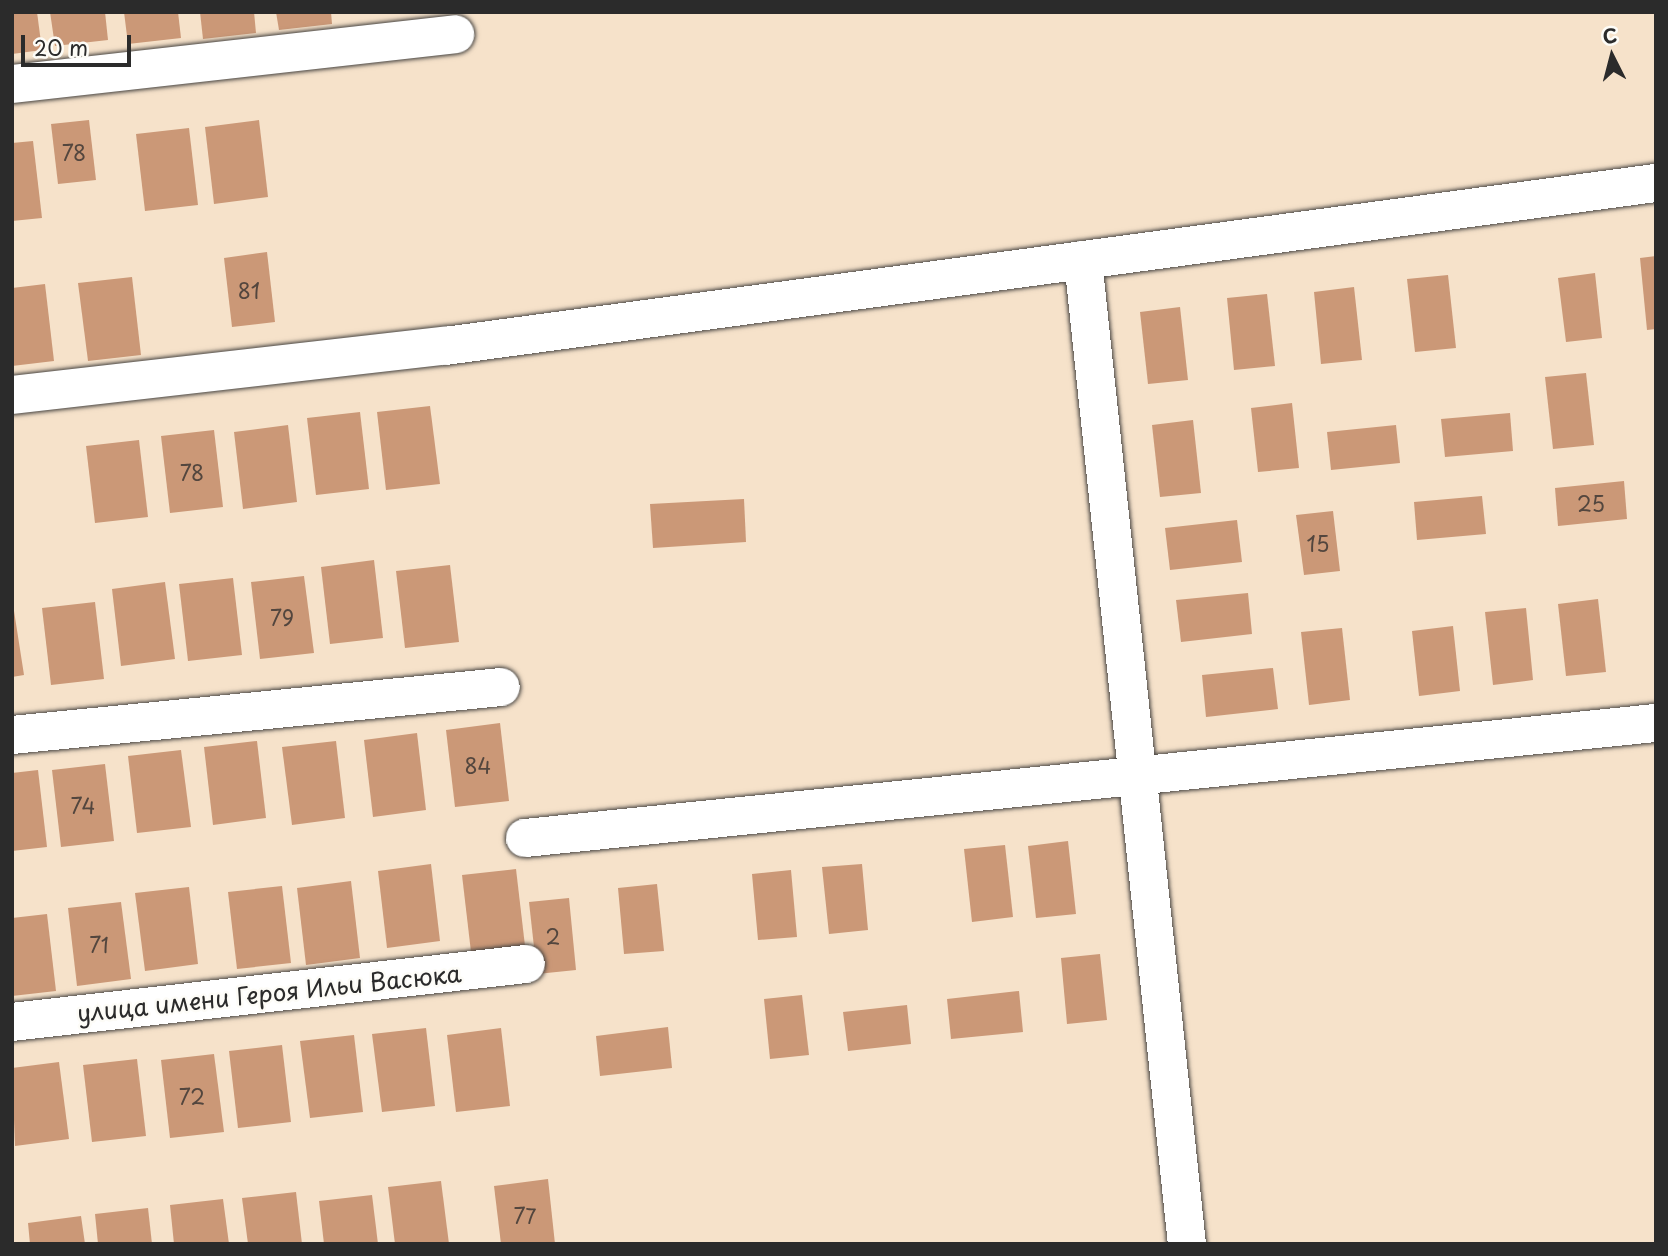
<!DOCTYPE html>
<meta charset="utf-8">
<style>
body{margin:0}
#map{position:relative;width:1668px;height:1256px;overflow:hidden;background:#f6e2ca;font-family:"Playpen Sans",sans-serif}
div>[style]{position:absolute}
[style*='--x']{left:calc(var(--x)*1px);top:calc(var(--y)*1px);width:calc(var(--w)*1px);rotate:calc(var(--a)*1deg)}
.building>*{inset:0;background:#cb9877}
.roads{filter:drop-shadow(0 0 2px #494643) drop-shadow(0 0 2px #494643)}
.minor>*{height:38px;margin:-19px;padding:0 19px;transform-origin:19px;border-radius:19px;background:#fff}
span{translate:-50% -50%;white-space:nowrap;text-align:center;line-height:1.15;-webkit-text-stroke:5px #fdfcf7;paint-order:stroke}
.number-label{font-size:21px;color:#53463e}
.number-label span{-webkit-text-stroke-width:0}
.street-label{font-size:24px;color:#2b2b2b}
.frame{position:absolute;inset:0;border:14px solid #2b2b2b;pointer-events:none}
.north{position:absolute;left:1577px;top:21px;width:70px;height:70px;-webkit-text-stroke:5px #fdfcf7;paint-order:stroke;rotate:354deg;font-size:19px;font-weight:700;line-height:28px;text-align:center;color:#2b2b2b}
.north::after{content:'';display:block;margin:auto;width:24px;height:32px;background:#2b2b2b;clip-path:polygon(50% 0,100% 100%,50% 72%,0 100%)}
.scale{position:absolute;left:21px;top:35px;width:110px;height:32px;box-sizing:border-box;border:4px solid #2b2b2b;border-top:0;padding-left:9px;font-size:21px;line-height:24px;white-space:nowrap;color:#2b2b2b;-webkit-text-stroke:5px #fdfcf7;paint-order:stroke}
</style>
<div id="map">
<div class="building">
<div style="clip-path:polygon(12px 12px,37px 12px,42px 50px,12px 54px)"></div>
<div style="clip-path:polygon(50px 12px,105px 12px,108px 40px,55px 46px)"></div>
<div style="clip-path:polygon(124px 12px,178px 12px,181px 38px,128px 44px)"></div>
<div style="clip-path:polygon(200px 12px,254px 12px,256px 33px,203px 39px)"></div>
<div style="clip-path:polygon(276px 12px,331px 12px,332px 24px,279px 30px)"></div>
<div style="clip-path:polygon(89px 120px,96px 180px,58px 184px,51px 124px)"></div>
<div style="clip-path:polygon(259px 120px,268px 197px,214px 204px,205px 127px)"></div>
<div style="clip-path:polygon(189px 128px,198px 205px,145px 211px,136px 134px)"></div>
<div style="clip-path:polygon(33px 141px,42px 218px,12px 221px,12px 143px)"></div>
<div style="clip-path:polygon(267px 252px,275px 322px,232px 327px,224px 258px)"></div>
<div style="clip-path:polygon(1656px 256px,1656px 329px,1647px 330px,1640px 258px)"></div>
<div style="clip-path:polygon(1595px 273px,1602px 338px,1566px 342px,1558px 278px)"></div>
<div style="clip-path:polygon(1448px 275px,1456px 348px,1415px 352px,1407px 279px)"></div>
<div style="clip-path:polygon(132px 277px,141px 355px,88px 361px,78px 283px)"></div>
<div style="clip-path:polygon(45px 284px,54px 361px,12px 366px,12px 288px)"></div>
<div style="clip-path:polygon(1354px 287px,1362px 360px,1321px 364px,1314px 292px)"></div>
<div style="clip-path:polygon(1267px 294px,1275px 366px,1234px 370px,1227px 298px)"></div>
<div style="clip-path:polygon(1180px 307px,1188px 380px,1148px 384px,1140px 312px)"></div>
<div style="clip-path:polygon(1586px 373px,1594px 445px,1553px 449px,1545px 377px)"></div>
<div style="clip-path:polygon(1292px 403px,1299px 468px,1258px 472px,1251px 408px)"></div>
<div style="clip-path:polygon(430px 406px,440px 484px,386px 490px,377px 412px)"></div>
<div style="clip-path:polygon(360px 412px,369px 489px,316px 495px,307px 418px)"></div>
<div style="clip-path:polygon(1510px 413px,1513px 451px,1445px 457px,1441px 419px)"></div>
<div style="clip-path:polygon(1193px 420px,1201px 493px,1160px 497px,1152px 425px)"></div>
<div style="clip-path:polygon(288px 425px,297px 502px,243px 509px,234px 432px)"></div>
<div style="clip-path:polygon(1396px 425px,1400px 463px,1331px 470px,1327px 432px)"></div>
<div style="clip-path:polygon(214px 430px,223px 507px,170px 513px,161px 436px)"></div>
<div style="clip-path:polygon(139px 440px,148px 517px,95px 523px,86px 446px)"></div>
<div style="clip-path:polygon(1624px 481px,1627px 519px,1558px 526px,1555px 488px)"></div>
<div style="clip-path:polygon(1482px 496px,1486px 534px,1417px 540px,1414px 502px)"></div>
<div style="clip-path:polygon(744px 499px,746px 542px,653px 548px,650px 504px)"></div>
<div style="clip-path:polygon(1333px 511px,1340px 571px,1304px 575px,1296px 515px)"></div>
<div style="clip-path:polygon(1237px 520px,1242px 562px,1170px 570px,1165px 528px)"></div>
<div style="clip-path:polygon(374px 560px,383px 638px,330px 644px,321px 567px)"></div>
<div style="clip-path:polygon(450px 565px,459px 642px,405px 648px,396px 571px)"></div>
<div style="clip-path:polygon(304px 576px,314px 653px,260px 659px,251px 582px)"></div>
<div style="clip-path:polygon(233px 578px,242px 655px,188px 661px,179px 584px)"></div>
<div style="clip-path:polygon(165px 582px,175px 659px,121px 666px,112px 589px)"></div>
<div style="clip-path:polygon(1248px 593px,1252px 634px,1181px 642px,1176px 600px)"></div>
<div style="clip-path:polygon(12px 598px,24px 675px,12px 677px)"></div>
<div style="clip-path:polygon(1598px 599px,1606px 672px,1566px 676px,1558px 604px)"></div>
<div style="clip-path:polygon(95px 602px,104px 679px,51px 685px,42px 608px)"></div>
<div style="clip-path:polygon(1526px 608px,1533px 680px,1493px 685px,1485px 612px)"></div>
<div style="clip-path:polygon(1453px 626px,1460px 691px,1419px 696px,1412px 631px)"></div>
<div style="clip-path:polygon(1342px 628px,1350px 700px,1309px 705px,1301px 632px)"></div>
<div style="clip-path:polygon(1273px 668px,1278px 709px,1206px 717px,1202px 675px)"></div>
<div style="clip-path:polygon(500px 723px,509px 801px,455px 807px,446px 730px)"></div>
<div style="clip-path:polygon(417px 733px,426px 810px,373px 817px,364px 740px)"></div>
<div style="clip-path:polygon(257px 741px,266px 818px,213px 825px,204px 747px)"></div>
<div style="clip-path:polygon(336px 741px,345px 818px,292px 825px,282px 747px)"></div>
<div style="clip-path:polygon(181px 750px,191px 827px,137px 833px,128px 756px)"></div>
<div style="clip-path:polygon(105px 764px,114px 841px,61px 847px,52px 770px)"></div>
<div style="clip-path:polygon(38px 770px,47px 847px,12px 851px,12px 773px)"></div>
<div style="clip-path:polygon(1068px 841px,1076px 914px,1036px 918px,1028px 846px)"></div>
<div style="clip-path:polygon(1005px 845px,1013px 917px,972px 922px,964px 849px)"></div>
<div style="clip-path:polygon(431px 864px,440px 941px,387px 948px,378px 871px)"></div>
<div style="clip-path:polygon(862px 864px,868px 930px,829px 934px,822px 867px)"></div>
<div style="clip-path:polygon(516px 869px,525px 946px,471px 952px,462px 875px)"></div>
<div style="clip-path:polygon(791px 870px,797px 937px,758px 940px,752px 874px)"></div>
<div style="clip-path:polygon(351px 881px,360px 958px,306px 965px,297px 888px)"></div>
<div style="clip-path:polygon(657px 884px,664px 951px,624px 954px,618px 888px)"></div>
<div style="clip-path:polygon(282px 886px,291px 963px,237px 969px,228px 892px)"></div>
<div style="clip-path:polygon(189px 887px,198px 964px,145px 971px,135px 893px)"></div>
<div style="clip-path:polygon(569px 898px,576px 970px,537px 974px,529px 902px)"></div>
<div style="clip-path:polygon(121px 902px,131px 979px,77px 986px,68px 908px)"></div>
<div style="clip-path:polygon(47px 914px,56px 991px,12px 996px,12px 918px)"></div>
<div style="clip-path:polygon(1100px 954px,1107px 1020px,1067px 1024px,1061px 958px)"></div>
<div style="clip-path:polygon(1019px 991px,1023px 1032px,951px 1039px,947px 999px)"></div>
<div style="clip-path:polygon(802px 995px,809px 1055px,770px 1059px,764px 999px)"></div>
<div style="clip-path:polygon(907px 1005px,911px 1044px,848px 1051px,843px 1012px)"></div>
<div style="clip-path:polygon(668px 1027px,672px 1068px,600px 1076px,596px 1036px)"></div>
<div style="clip-path:polygon(426px 1028px,435px 1106px,382px 1112px,372px 1034px)"></div>
<div style="clip-path:polygon(501px 1028px,510px 1106px,456px 1112px,447px 1035px)"></div>
<div style="clip-path:polygon(354px 1035px,363px 1112px,310px 1118px,300px 1041px)"></div>
<div style="clip-path:polygon(282px 1045px,291px 1122px,238px 1128px,229px 1051px)"></div>
<div style="clip-path:polygon(214px 1054px,224px 1132px,170px 1138px,161px 1060px)"></div>
<div style="clip-path:polygon(137px 1059px,146px 1136px,92px 1142px,83px 1065px)"></div>
<div style="clip-path:polygon(59px 1062px,69px 1139px,15px 1146px,12px 1068px)"></div>
<div style="clip-path:polygon(548px 1179px,555px 1244px,501px 1244px,494px 1186px)"></div>
<div style="clip-path:polygon(441px 1181px,449px 1244px,395px 1244px,388px 1187px)"></div>
<div style="clip-path:polygon(296px 1192px,302px 1244px,248px 1244px,242px 1198px)"></div>
<div style="clip-path:polygon(372px 1195px,378px 1244px,324px 1244px,319px 1201px)"></div>
<div style="clip-path:polygon(223px 1199px,229px 1244px,174px 1244px,170px 1205px)"></div>
<div style="clip-path:polygon(148px 1208px,152px 1244px,98px 1244px,95px 1214px)"></div>
<div style="clip-path:polygon(81px 1216px,85px 1244px,30px 1244px,28px 1223px)"></div>
</div>
<div class="roads">
<div class="minor">
<div style="--x:12;--y:84;--w:446;--a:-6.4"></div>
<div style="--x:1083;--y:260;--w:989;--a:83.97"></div>
<div style="--x:12;--y:395;--w:436;--a:-6.5"></div>
<div style="--x:445;--y:346;--w:1222;--a:-7.67"></div>
<div style="--x:12;--y:735;--w:491;--a:-5.6"></div>
<div style="--x:525;--y:838;--w:1137;--a:-5.81"></div>
<div style="--x:12;--y:1022;--w:517;--a:-6.44"></div>
</div>
</div>
<div class="number-label">
<span style="left:74px;top:152px">78</span>
<span style="left:249px;top:290px">81</span>
<span style="left:192px;top:472px">78</span>
<span style="left:1591px;top:503px">25</span>
<span style="left:1318px;top:543px">15</span>
<span style="left:282px;top:617px">79</span>
<span style="left:478px;top:765px">84</span>
<span style="left:83px;top:805px">74</span>
<span style="left:553px;top:936px">2</span>
<span style="left:99px;top:944px">71</span>
<span style="left:192px;top:1096px">72</span>
<span style="left:525px;top:1215px">77</span>
</div>
<div class="street-label">
<span style="left:269px;top:993px;rotate:-6deg">улица имени Героя Ильи Васюка</span>
</div>
<div class="frame"></div>
<div class="north">С</div>
<div class="scale">20 m</div>
</div>
